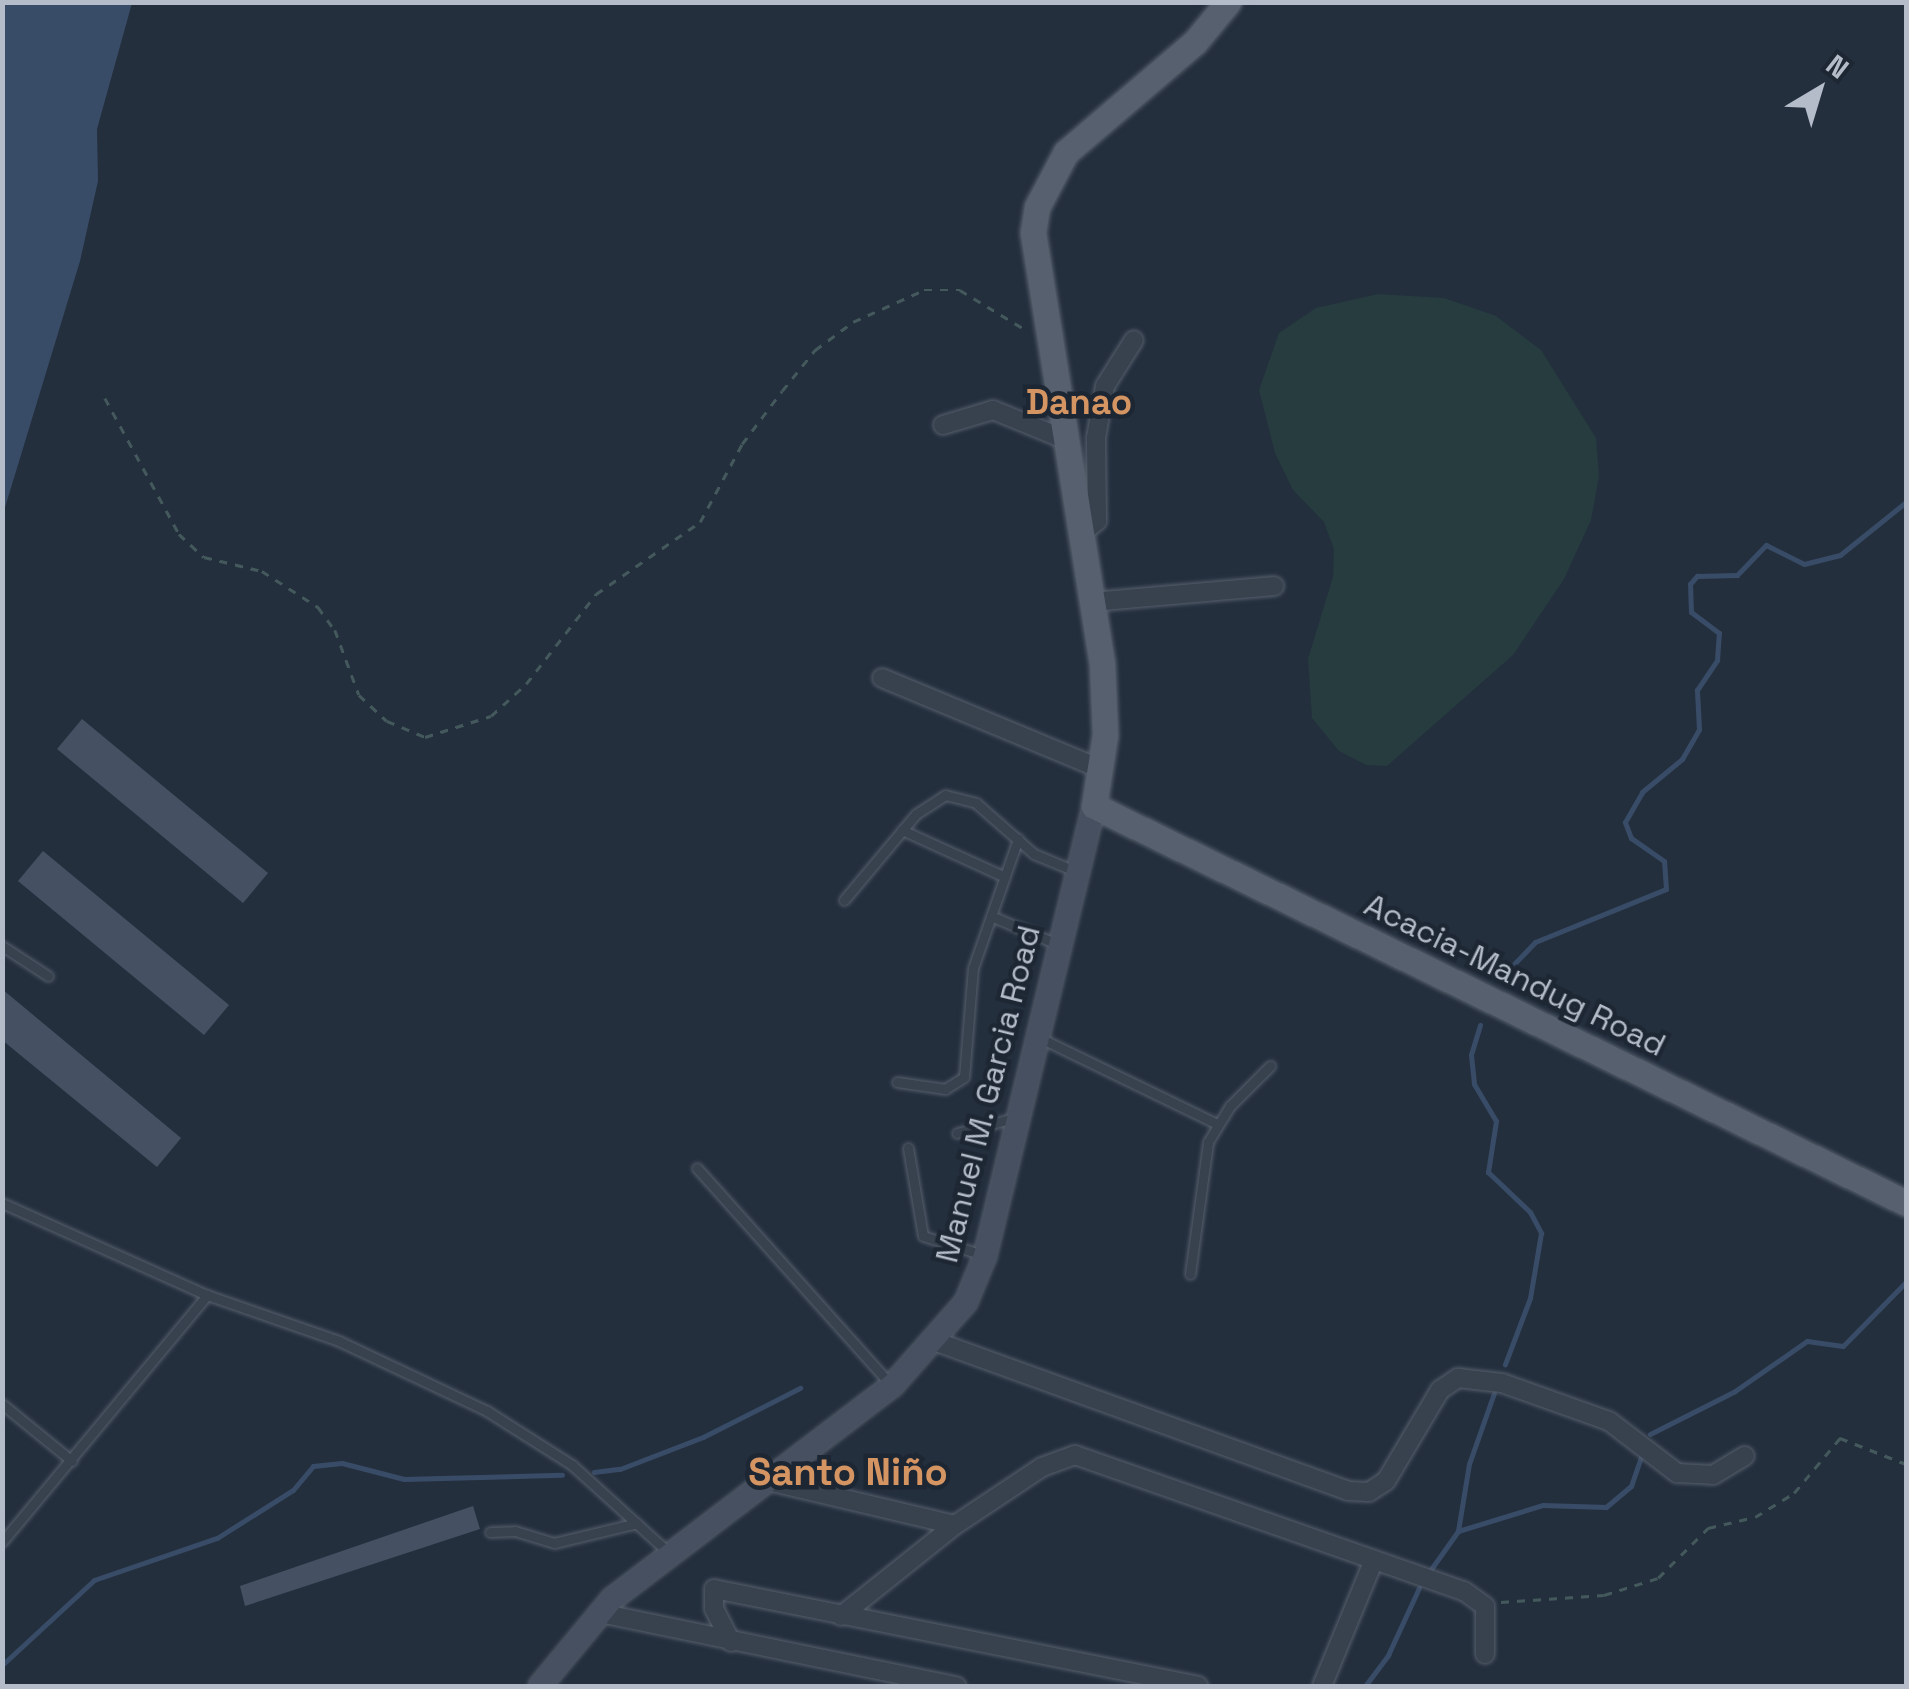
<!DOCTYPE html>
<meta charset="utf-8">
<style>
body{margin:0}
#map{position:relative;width:1909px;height:1689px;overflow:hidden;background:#242f3e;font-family:"Space Grotesk",sans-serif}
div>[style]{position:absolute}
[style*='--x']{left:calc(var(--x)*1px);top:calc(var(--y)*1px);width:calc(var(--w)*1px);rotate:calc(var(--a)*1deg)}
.green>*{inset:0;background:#263c3f}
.water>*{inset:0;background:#394c67}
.stream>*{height:5px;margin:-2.5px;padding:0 2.5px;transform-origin:2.5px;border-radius:2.5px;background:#394c67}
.building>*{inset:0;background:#455162}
.path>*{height:2.5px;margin-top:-1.25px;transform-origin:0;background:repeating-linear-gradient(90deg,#44595c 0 8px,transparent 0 16px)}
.roads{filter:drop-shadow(0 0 2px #565f6c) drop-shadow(0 0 2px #565f6c)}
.service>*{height:9px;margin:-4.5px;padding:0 4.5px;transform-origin:4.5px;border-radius:4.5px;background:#38414e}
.minor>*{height:18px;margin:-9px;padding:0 9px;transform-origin:9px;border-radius:9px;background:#38414e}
.secondary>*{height:22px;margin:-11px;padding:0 11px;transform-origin:11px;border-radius:11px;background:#465061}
.primary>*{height:25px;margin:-12.5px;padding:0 12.5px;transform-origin:12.5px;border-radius:12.5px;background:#56606e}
span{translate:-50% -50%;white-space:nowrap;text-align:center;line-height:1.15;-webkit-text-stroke:9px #1d2633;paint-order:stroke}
.street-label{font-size:32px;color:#b4bcc9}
.neighbourhood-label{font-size:35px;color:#d59563;font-weight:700}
.quarter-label{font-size:38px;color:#d59563;font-weight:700}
.frame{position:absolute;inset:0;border:5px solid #b4bcc9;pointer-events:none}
.north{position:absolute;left:1769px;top:40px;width:100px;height:100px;-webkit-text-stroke:8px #1d2633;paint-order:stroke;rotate:38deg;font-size:28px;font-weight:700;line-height:40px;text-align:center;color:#b4bcc9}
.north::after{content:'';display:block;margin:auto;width:35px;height:45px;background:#b4bcc9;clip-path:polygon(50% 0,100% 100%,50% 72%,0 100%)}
</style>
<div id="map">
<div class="green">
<div style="clip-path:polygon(1378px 294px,1444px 298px,1496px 316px,1541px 350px,1596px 438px,1599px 476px,1591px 520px,1564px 579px,1513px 655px,1387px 766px,1366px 765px,1339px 751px,1312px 718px,1308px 659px,1333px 577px,1334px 549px,1324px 522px,1293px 490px,1275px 453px,1259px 390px,1279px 333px,1316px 308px)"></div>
</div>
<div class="water">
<div style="clip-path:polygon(3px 2px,132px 3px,97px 129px,98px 181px,80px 261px,3px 514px)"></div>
</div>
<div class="stream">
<div style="--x:1512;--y:966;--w:33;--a:-46"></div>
<div style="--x:1535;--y:942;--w:141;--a:-22"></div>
<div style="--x:1666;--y:889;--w:28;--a:-94"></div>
<div style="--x:1664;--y:861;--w:40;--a:-145.1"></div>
<div style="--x:1631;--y:838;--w:17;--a:-111"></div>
<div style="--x:1625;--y:822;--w:34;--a:-60"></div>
<div style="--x:1642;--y:792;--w:52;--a:-39.5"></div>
<div style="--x:1682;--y:759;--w:34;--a:-60"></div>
<div style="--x:1699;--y:729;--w:39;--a:-93"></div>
<div style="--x:1697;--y:690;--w:36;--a:-56"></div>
<div style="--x:1717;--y:660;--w:27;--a:-86"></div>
<div style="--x:1719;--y:633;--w:35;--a:-143"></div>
<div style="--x:1691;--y:612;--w:28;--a:-92"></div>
<div style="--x:1690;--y:584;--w:11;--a:-49"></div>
<div style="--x:1697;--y:576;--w:40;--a:-1.4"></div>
<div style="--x:1737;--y:575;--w:42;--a:-46"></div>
<div style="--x:1766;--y:545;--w:42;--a:26.6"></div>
<div style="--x:1804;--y:564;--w:37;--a:-14"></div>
<div style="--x:1840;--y:555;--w:85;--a:-38.8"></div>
<div style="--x:1480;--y:1025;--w:31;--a:107"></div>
<div style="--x:1471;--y:1055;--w:29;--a:84"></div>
<div style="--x:1474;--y:1084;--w:43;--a:59.3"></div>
<div style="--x:1496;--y:1121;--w:52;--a:98.9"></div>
<div style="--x:1488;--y:1172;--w:58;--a:43.6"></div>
<div style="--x:1530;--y:1212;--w:24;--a:62"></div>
<div style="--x:1541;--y:1233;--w:66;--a:99.6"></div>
<div style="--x:1530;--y:1298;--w:71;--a:110.7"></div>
<div style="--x:1650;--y:1434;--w:95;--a:-26.8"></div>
<div style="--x:1735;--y:1391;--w:88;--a:-34.8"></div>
<div style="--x:1807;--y:1341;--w:36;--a:8"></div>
<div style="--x:1843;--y:1346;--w:90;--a:-45.5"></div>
<div style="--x:594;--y:1472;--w:26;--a:-7"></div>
<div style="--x:620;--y:1469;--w:89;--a:-21.1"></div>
<div style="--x:703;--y:1437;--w:109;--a:-26.8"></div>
<div style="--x:1458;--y:1531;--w:89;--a:-17"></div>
<div style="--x:1543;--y:1505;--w:63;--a:1.8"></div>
<div style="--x:1606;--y:1507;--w:33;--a:-40"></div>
<div style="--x:1631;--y:1486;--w:36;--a:-71"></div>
<div style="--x:1429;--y:1572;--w:50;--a:-54.7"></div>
<div style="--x:1458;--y:1531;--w:68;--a:-80.7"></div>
<div style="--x:1469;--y:1464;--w:75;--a:-70.6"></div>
<div style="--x:2;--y:1665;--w:125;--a:-42.7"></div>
<div style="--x:94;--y:1580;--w:130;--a:-18.9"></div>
<div style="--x:217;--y:1538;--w:90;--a:-32.3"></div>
<div style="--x:293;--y:1490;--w:31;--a:-50"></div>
<div style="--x:313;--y:1466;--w:29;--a:-6"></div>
<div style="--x:342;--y:1463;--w:64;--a:14.5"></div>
<div style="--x:404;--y:1479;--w:158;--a:-1.5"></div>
<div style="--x:1365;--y:1686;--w:39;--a:-53"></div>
<div style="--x:1388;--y:1655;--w:74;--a:-65.2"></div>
</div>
<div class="building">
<div style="clip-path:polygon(82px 719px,268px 873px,243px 903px,57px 749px)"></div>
<div style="clip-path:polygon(43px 851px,229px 1005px,204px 1035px,18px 881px)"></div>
<div style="clip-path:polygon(2px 989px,181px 1138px,157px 1167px,2px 1040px)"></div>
<div style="clip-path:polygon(473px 1506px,480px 1529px,245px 1606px,240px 1586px)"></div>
</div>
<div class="path">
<div style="--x:105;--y:398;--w:155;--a:61.4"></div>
<div style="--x:179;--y:534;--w:34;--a:43"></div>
<div style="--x:204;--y:557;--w:60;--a:13.6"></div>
<div style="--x:262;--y:571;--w:67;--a:32.7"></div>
<div style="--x:318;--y:607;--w:29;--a:54"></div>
<div style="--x:335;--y:630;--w:69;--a:69.7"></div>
<div style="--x:359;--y:695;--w:38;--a:43"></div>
<div style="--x:387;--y:721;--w:41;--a:22.8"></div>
<div style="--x:425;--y:737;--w:69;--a:-17.7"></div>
<div style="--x:491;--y:716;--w:47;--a:-42.4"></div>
<div style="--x:526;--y:684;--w:114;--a:-52.1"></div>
<div style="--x:596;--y:594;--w:126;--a:-34.7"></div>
<div style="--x:700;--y:522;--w:89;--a:-61.7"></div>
<div style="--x:742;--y:444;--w:66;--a:-53"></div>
<div style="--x:782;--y:391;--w:53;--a:-51.2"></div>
<div style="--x:815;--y:350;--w:47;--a:-36.4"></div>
<div style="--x:853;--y:322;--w:78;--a:-24.3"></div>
<div style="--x:924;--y:290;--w:36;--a:0"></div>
<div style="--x:960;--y:290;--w:77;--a:31.2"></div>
<div style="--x:1501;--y:1602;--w:103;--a:-3.9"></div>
<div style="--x:1604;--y:1595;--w:57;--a:-17.5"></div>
<div style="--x:1658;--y:1578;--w:71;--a:-45"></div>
<div style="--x:1708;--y:1528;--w:48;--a:-13.2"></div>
<div style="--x:1755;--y:1517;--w:46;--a:-31.6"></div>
<div style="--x:1794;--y:1493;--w:72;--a:-50.1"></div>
<div style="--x:1840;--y:1438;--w:71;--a:21.5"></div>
</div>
<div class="roads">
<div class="service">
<div style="--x:902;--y:830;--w:113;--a:24.5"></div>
<div style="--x:844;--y:900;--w:112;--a:-50.1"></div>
<div style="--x:916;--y:814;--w:35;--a:-33"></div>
<div style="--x:945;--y:795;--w:32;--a:14"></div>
<div style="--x:976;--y:803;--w:77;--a:41.3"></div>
<div style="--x:1034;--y:854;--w:44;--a:22.5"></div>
<div style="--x:991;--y:916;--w:72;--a:23"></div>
<div style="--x:2;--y:946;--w:55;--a:33.1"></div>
<div style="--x:1040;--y:1038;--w:197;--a:25.9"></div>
<div style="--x:897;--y:1082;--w:49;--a:8.3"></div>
<div style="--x:945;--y:1089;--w:22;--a:-32"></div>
<div style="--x:964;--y:1077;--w:109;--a:-85.3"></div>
<div style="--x:973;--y:968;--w:137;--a:-70.8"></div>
<div style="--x:957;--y:1133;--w:63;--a:-14.7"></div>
<div style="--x:908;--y:1148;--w:89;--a:80.3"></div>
<div style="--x:923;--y:1236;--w:63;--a:17.6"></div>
<div style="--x:697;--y:1168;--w:290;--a:48.2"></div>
<div style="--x:2;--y:1203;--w:225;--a:24.2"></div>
<div style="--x:207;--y:1295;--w:140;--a:19.2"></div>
<div style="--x:339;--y:1341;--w:164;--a:25.3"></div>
<div style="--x:487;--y:1411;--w:101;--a:32.4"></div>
<div style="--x:572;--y:1465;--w:131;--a:42.2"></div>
<div style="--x:1190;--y:1274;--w:133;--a:-82.2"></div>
<div style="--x:1208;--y:1142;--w:42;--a:-58.6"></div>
<div style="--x:1230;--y:1106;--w:57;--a:-45"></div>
<div style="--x:2;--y:1404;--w:90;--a:39.2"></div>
<div style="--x:490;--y:1532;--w:25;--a:-2"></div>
<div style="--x:515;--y:1531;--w:41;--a:17.1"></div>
<div style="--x:554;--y:1543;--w:85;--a:-13.5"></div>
<div style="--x:2;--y:1542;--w:321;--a:-50.3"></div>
</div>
<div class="minor">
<div style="--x:943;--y:425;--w:52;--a:-16.7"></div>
<div style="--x:993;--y:410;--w:77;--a:22.2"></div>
<div style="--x:1081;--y:534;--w:21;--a:-39"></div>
<div style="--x:1097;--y:521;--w:83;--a:-90.7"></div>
<div style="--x:1096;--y:438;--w:53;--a:-80.2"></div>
<div style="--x:1105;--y:386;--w:54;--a:-57.8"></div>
<div style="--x:1092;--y:602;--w:183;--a:-5"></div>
<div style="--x:882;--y:678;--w:237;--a:22.6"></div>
<div style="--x:937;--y:1342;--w:437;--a:19.9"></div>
<div style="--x:1348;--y:1491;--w:21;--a:3"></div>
<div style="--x:1369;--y:1492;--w:20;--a:-33"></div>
<div style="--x:1386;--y:1481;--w:106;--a:-59.3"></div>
<div style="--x:1440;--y:1390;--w:22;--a:-34"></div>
<div style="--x:1458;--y:1378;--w:44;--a:6.5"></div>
<div style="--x:1502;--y:1383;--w:114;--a:19.6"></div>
<div style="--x:1609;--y:1421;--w:86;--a:37.4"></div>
<div style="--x:1677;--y:1473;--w:36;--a:3"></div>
<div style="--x:1713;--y:1475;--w:37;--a:-31"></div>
<div style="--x:764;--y:1480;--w:196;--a:13.3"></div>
<div style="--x:955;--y:1525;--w:105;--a:-33.7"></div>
<div style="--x:1042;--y:1467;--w:35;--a:-20"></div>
<div style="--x:1075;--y:1455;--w:412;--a:19.3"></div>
<div style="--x:1464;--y:1591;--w:26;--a:36"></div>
<div style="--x:1485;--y:1606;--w:48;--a:90"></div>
<div style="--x:600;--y:1613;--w:364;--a:11.6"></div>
<div style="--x:841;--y:1616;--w:146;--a:-38.6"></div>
<div style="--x:731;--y:1642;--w:38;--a:-117"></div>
<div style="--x:714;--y:1608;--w:19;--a:-90"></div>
<div style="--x:714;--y:1589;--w:494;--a:11.3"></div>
<div style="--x:1322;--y:1686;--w:134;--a:-67.6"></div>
</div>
<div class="secondary">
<div style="--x:540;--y:1686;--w:113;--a:-50.4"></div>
<div style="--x:612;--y:1599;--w:352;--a:-37.3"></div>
<div style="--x:892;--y:1386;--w:112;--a:-48.6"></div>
<div style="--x:966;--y:1302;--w:50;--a:-67.6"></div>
<div style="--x:985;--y:1256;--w:463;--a:-76.4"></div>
</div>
<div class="primary">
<div style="--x:1228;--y:2;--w:52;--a:129.5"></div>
<div style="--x:1195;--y:42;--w:170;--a:139.5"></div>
<div style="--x:1066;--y:152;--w:62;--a:117.8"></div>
<div style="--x:1037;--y:207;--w:26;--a:99"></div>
<div style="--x:1033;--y:233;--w:436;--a:80.9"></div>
<div style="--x:1102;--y:663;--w:72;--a:87.6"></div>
<div style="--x:1105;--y:735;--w:72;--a:98.8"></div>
<div style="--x:1094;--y:806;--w:904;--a:26.05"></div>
</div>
</div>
<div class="street-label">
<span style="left:1515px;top:975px;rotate:26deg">Acacia-Mandug Road</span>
<span style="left:988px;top:1094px;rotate:-76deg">Manuel M. Garcia Road</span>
</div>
<div class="neighbourhood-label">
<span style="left:1079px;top:402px">Danao</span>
</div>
<div class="quarter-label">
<span style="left:848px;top:1473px">Santo Niño</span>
</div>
<div class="frame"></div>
<div class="north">N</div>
</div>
